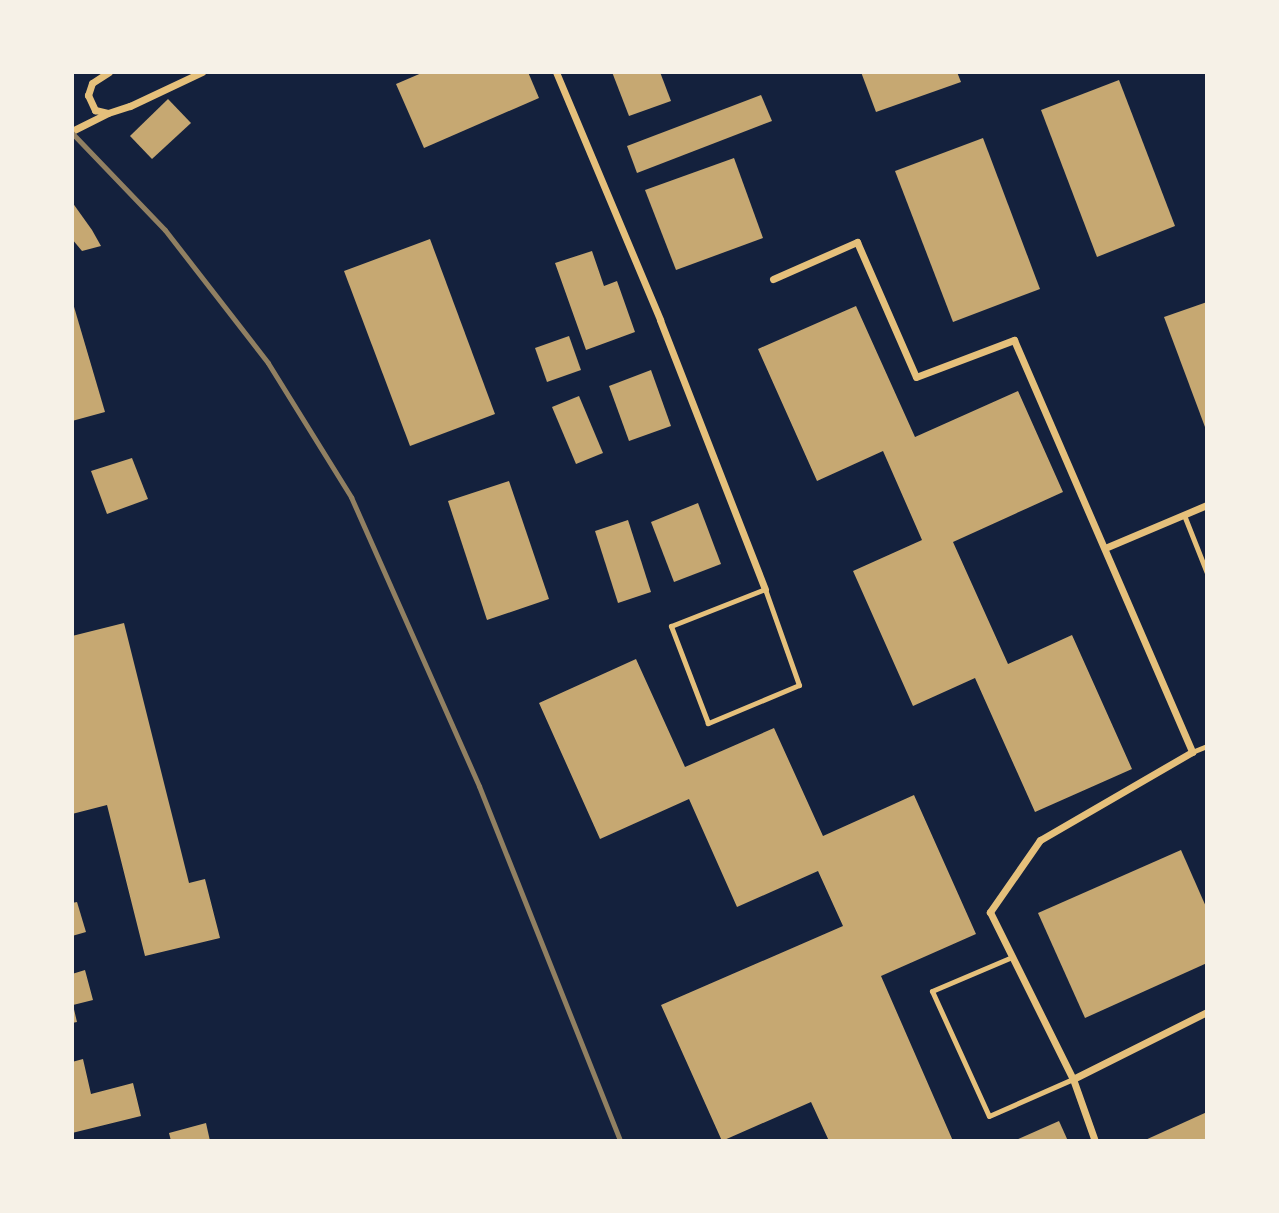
<!DOCTYPE html>
<style>
body{margin:0}
#map{position:relative;width:1279px;height:1213px;overflow:hidden;background:#14213d;font-family:Overpass,sans-serif}
div>[style]{position:absolute}
[style*='--x']{left:calc(var(--x)*1px);top:calc(var(--y)*1px);width:calc(var(--w)*1px);rotate:calc(var(--a)*1deg)}
.building>*{inset:0;background:#c6a872}
.service>*{height:5px;margin:-2.5px;padding:0 2.5px;transform-origin:2.5px;border-radius:2.5px;background:#e5c07b}
.minor>*{height:7px;margin:-3.5px;padding:0 3.5px;transform-origin:3.5px;border-radius:3.5px;background:#e5c07b}
.rail>*{height:5px;margin:-2.5px;padding:0 2.5px;transform-origin:2.5px;border-radius:2.5px;background:#918062}
span{translate:-50% -50%;white-space:nowrap;text-align:center;line-height:1.15;-webkit-text-stroke:5px #f6f1e7;paint-order:stroke}
.frame{position:absolute;inset:0;border:74px solid #f6f1e7;pointer-events:none}
</style>
<div id="map">
<div class="building">
<div style="clip-path:polygon(424px 72px,528px 72px,539px 98px,424px 148px,396px 84px)"></div>
<div style="clip-path:polygon(612px 72px,660px 72px,671px 101px,629px 116px)"></div>
<div style="clip-path:polygon(861px 72px,957px 72px,961px 82px,876px 112px)"></div>
<div style="clip-path:polygon(1119px 80px,1175px 226px,1097px 257px,1041px 110px)"></div>
<div style="clip-path:polygon(761px 95px,772px 121px,637px 173px,627px 146px)"></div>
<div style="clip-path:polygon(168px 99px,191px 123px,152px 159px,130px 136px)"></div>
<div style="clip-path:polygon(983px 138px,1040px 289px,953px 322px,895px 171px)"></div>
<div style="clip-path:polygon(734px 158px,763px 238px,676px 270px,645px 190px)"></div>
<div style="clip-path:polygon(72px 202px,92px 230px,101px 246px,82px 251px,72px 239px)"></div>
<div style="clip-path:polygon(430px 239px,495px 414px,410px 446px,344px 271px)"></div>
<div style="clip-path:polygon(592px 251px,604px 286px,617px 281px,635px 332px,586px 350px,555px 263px)"></div>
<div style="clip-path:polygon(72px 300px,105px 412px,72px 421px)"></div>
<div style="clip-path:polygon(1207px 302px,1207px 426px,1205px 427px,1164px 317px)"></div>
<div style="clip-path:polygon(856px 306px,915px 437px,1018px 391px,1063px 492px,953px 542px,1008px 664px,1072px 635px,1132px 769px,1035px 812px,975px 678px,913px 706px,853px 571px,922px 540px,883px 451px,817px 481px,758px 349px)"></div>
<div style="clip-path:polygon(569px 336px,581px 370px,547px 382px,535px 348px)"></div>
<div style="clip-path:polygon(651px 370px,671px 426px,629px 441px,609px 386px)"></div>
<div style="clip-path:polygon(579px 396px,603px 453px,576px 464px,552px 407px)"></div>
<div style="clip-path:polygon(132px 458px,148px 499px,107px 514px,91px 471px)"></div>
<div style="clip-path:polygon(509px 481px,549px 599px,487px 620px,448px 501px)"></div>
<div style="clip-path:polygon(698px 503px,721px 564px,674px 582px,651px 522px)"></div>
<div style="clip-path:polygon(628px 520px,651px 592px,618px 603px,595px 531px)"></div>
<div style="clip-path:polygon(124px 623px,189px 883px,205px 879px,220px 938px,145px 956px,107px 805px,72px 814px,72px 636px)"></div>
<div style="clip-path:polygon(636px 659px,685px 767px,774px 728px,823px 836px,914px 795px,976px 934px,881px 976px,953px 1141px,829px 1141px,811px 1102px,722px 1141px,661px 1005px,843px 926px,818px 871px,737px 907px,689px 799px,600px 839px,539px 703px)"></div>
<div style="clip-path:polygon(1181px 850px,1207px 909px,1207px 963px,1085px 1018px,1038px 913px)"></div>
<div style="clip-path:polygon(77px 902px,86px 932px,72px 936px,72px 903px)"></div>
<div style="clip-path:polygon(85px 970px,93px 1000px,73px 1005px,77px 1022px,72px 1023px,72px 974px)"></div>
<div style="clip-path:polygon(83px 1059px,91px 1094px,133px 1083px,141px 1116px,72px 1133px,72px 1062px)"></div>
<div style="clip-path:polygon(1207px 1112px,1207px 1141px,1143px 1141px)"></div>
<div style="clip-path:polygon(1059px 1121px,1068px 1141px,1014px 1141px)"></div>
<div style="clip-path:polygon(206px 1123px,210px 1141px,171px 1141px,169px 1133px)"></div>
</div>
<div class="service">
<div style="--x:1184;--y:515;--w:62;--a:68.4"></div>
<div style="--x:765;--y:589;--w:102;--a:70.5"></div>
<div style="--x:799;--y:685;--w:99;--a:157.3"></div>
<div style="--x:708;--y:723;--w:104;--a:-110.9"></div>
<div style="--x:671;--y:626;--w:101;--a:-21.5"></div>
<div style="--x:1192;--y:752;--w:16;--a:-22"></div>
<div style="--x:1012;--y:957;--w:87;--a:157"></div>
<div style="--x:932;--y:991;--w:137;--a:65.5"></div>
<div style="--x:989;--y:1116;--w:92;--a:-23.8"></div>
</div>
<div class="minor">
<div style="--x:109;--y:72;--w:20;--a:147"></div>
<div style="--x:92;--y:83;--w:13;--a:108"></div>
<div style="--x:88;--y:95;--w:17;--a:65"></div>
<div style="--x:95;--y:110;--w:13;--a:13"></div>
<div style="--x:108;--y:113;--w:23;--a:-18"></div>
<div style="--x:130;--y:106;--w:80;--a:-25.3"></div>
<div style="--x:556;--y:72;--w:269;--a:67.2"></div>
<div style="--x:660;--y:320;--w:289;--a:68.7"></div>
<div style="--x:72;--y:131;--w:40;--a:-26.6"></div>
<div style="--x:773;--y:279;--w:92;--a:-23.8"></div>
<div style="--x:857;--y:242;--w:147;--a:66.4"></div>
<div style="--x:916;--y:377;--w:105;--a:-20.7"></div>
<div style="--x:1014;--y:340;--w:449;--a:66.6"></div>
<div style="--x:1192;--y:752;--w:176;--a:149.9"></div>
<div style="--x:1040;--y:840;--w:88;--a:124.8"></div>
<div style="--x:990;--y:912;--w:186;--a:63.6"></div>
<div style="--x:1073;--y:1079;--w:66;--a:70.5"></div>
<div style="--x:1105;--y:548;--w:111;--a:-22.9"></div>
<div style="--x:1073;--y:1079;--w:150;--a:-26.6"></div>
</div>
<div class="rail">
<div style="--x:72;--y:133;--w:134;--a:46.2"></div>
<div style="--x:165;--y:230;--w:168;--a:52.2"></div>
<div style="--x:268;--y:363;--w:158;--a:58.2"></div>
<div style="--x:351;--y:497;--w:316;--a:66.1"></div>
<div style="--x:479;--y:786;--w:382;--a:68.3"></div>
</div>
<div class="frame"></div>
</div>
